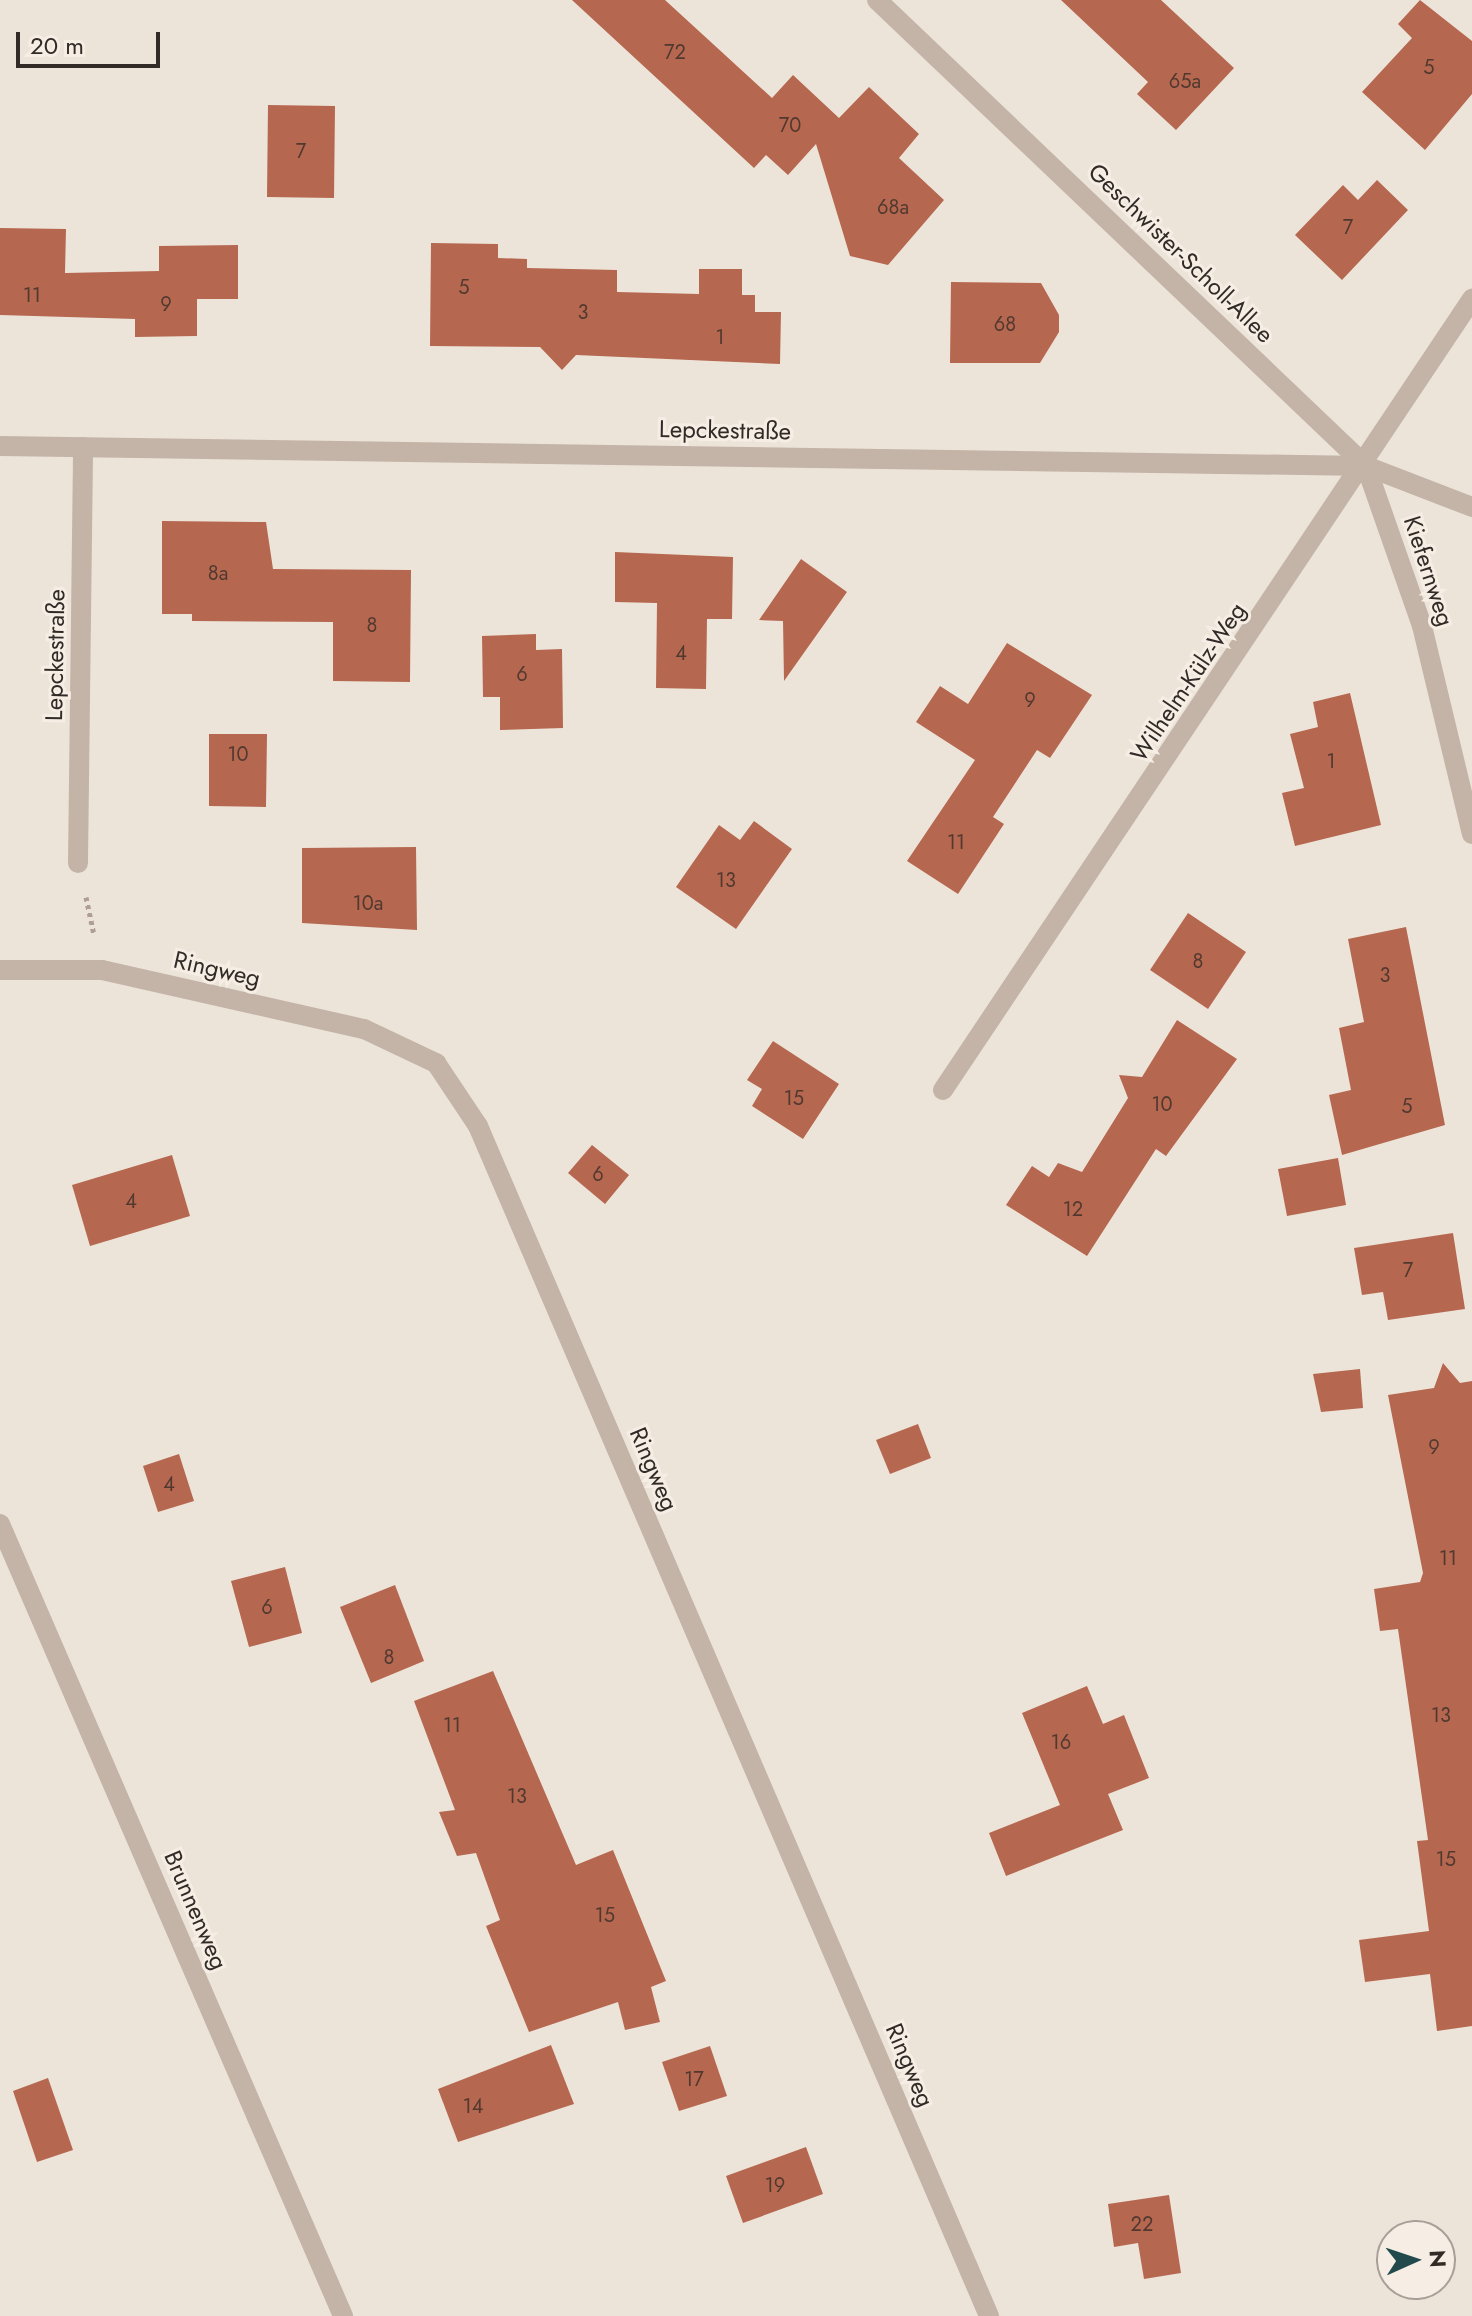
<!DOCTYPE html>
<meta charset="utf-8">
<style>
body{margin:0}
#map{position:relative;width:1472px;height:2316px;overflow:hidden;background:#ede4d9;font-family:Jost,sans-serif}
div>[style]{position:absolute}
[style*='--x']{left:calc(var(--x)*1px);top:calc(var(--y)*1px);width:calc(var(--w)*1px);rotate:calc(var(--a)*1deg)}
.building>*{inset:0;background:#b6674f}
.path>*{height:5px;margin-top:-2.5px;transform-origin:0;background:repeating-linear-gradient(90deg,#af9e92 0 4px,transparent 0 8px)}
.minor>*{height:20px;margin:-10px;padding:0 10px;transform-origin:10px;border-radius:10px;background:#c3b4a7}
span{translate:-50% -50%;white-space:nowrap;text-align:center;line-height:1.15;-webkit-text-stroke:6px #f6eee5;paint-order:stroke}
.number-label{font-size:20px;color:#523930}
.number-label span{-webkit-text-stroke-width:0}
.street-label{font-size:24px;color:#312a26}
.north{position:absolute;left:1376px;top:2220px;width:80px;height:80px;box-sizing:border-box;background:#f6eee5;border:2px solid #a7a099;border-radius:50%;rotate:87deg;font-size:22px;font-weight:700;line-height:32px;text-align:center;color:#312a26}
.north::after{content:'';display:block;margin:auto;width:28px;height:36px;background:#224a4d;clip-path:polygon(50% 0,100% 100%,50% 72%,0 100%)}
.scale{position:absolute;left:16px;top:32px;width:144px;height:36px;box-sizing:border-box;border:4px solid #312a26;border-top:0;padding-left:10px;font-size:24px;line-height:28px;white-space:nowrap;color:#312a26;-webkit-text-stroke:6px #f6eee5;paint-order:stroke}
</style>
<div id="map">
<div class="building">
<div style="clip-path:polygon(572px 0,665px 0,772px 98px,793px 75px,839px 118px,869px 87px,919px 134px,899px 158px,944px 200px,888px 265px,850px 256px,816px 144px,788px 175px,766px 155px,754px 168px)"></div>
<div style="clip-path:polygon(1061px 0,1161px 0,1234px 68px,1176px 130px,1137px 94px,1148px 82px)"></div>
<div style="clip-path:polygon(1420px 0,1472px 41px,1472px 94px,1425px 150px,1362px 92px,1412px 38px,1398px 24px)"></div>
<div style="clip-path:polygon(268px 105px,335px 106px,334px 198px,267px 197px)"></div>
<div style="clip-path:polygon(1377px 180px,1408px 210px,1342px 280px,1295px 235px,1343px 185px,1358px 200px)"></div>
<div style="clip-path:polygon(0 228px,66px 229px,65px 273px,159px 271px,159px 246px,238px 245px,238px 299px,197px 299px,197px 336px,135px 337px,135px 319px,0 315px)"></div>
<div style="clip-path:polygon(431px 243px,498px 244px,498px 258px,527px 259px,527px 268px,617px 270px,617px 292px,699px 294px,699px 269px,742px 269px,742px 295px,755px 295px,755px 312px,781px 312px,780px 364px,576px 355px,562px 370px,540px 347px,430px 346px)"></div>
<div style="clip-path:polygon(951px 282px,1041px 283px,1059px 315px,1059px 332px,1040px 363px,950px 363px)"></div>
<div style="clip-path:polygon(162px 521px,266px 522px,273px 569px,411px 570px,410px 682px,333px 681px,333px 622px,192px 621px,192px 614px,162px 614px)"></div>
<div style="clip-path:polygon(615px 552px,733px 557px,732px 619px,707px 619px,706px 689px,656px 688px,657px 603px,615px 602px)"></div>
<div style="clip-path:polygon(801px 559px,847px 592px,784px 681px,783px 621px,759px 620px)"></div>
<div style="clip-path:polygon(536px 634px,536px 650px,562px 649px,563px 728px,500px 730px,500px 697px,483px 697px,482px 636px)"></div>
<div style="clip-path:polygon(1007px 643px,1092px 695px,1050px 758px,1037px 750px,993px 817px,1004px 824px,958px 894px,907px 861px,975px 760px,916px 722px,940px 686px,968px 704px)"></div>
<div style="clip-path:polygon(1350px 693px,1381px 825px,1295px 846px,1282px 793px,1304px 788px,1290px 734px,1318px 727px,1313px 702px)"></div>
<div style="clip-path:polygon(209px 734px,267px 734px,266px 807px,209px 806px)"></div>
<div style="clip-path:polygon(754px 821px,792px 849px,736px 929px,676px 887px,719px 825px,740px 840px)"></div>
<div style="clip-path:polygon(416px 847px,417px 930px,302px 923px,302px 848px)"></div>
<div style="clip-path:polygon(1188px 913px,1246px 952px,1208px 1009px,1150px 970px)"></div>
<div style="clip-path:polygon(1406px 927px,1445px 1125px,1342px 1155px,1329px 1095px,1351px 1090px,1339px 1028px,1364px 1022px,1348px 939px)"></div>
<div style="clip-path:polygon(1177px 1020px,1237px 1059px,1166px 1156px,1156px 1149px,1087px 1256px,1006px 1205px,1032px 1166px,1049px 1177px,1058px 1163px,1082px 1172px,1128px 1098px,1119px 1075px,1142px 1077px)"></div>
<div style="clip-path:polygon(773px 1041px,839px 1084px,803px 1139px,752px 1106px,762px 1089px,747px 1080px)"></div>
<div style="clip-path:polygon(592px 1145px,629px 1175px,605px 1204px,568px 1173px)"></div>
<div style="clip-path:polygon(172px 1155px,190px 1216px,90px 1246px,72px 1185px)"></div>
<div style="clip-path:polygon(1338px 1158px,1346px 1205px,1287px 1216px,1278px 1169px)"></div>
<div style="clip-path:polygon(1453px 1233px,1465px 1309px,1388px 1320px,1383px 1292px,1362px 1295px,1354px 1248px)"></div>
<div style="clip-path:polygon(1443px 1363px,1460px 1383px,1472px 1381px,1472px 2026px,1437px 2031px,1430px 1974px,1365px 1982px,1359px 1940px,1429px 1931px,1417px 1841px,1428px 1840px,1398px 1629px,1380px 1631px,1374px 1589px,1420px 1582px,1423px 1573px,1388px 1395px,1434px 1388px)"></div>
<div style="clip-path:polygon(1360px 1369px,1363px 1408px,1321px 1412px,1313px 1374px)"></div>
<div style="clip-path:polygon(918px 1424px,931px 1458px,890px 1474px,876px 1440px)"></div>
<div style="clip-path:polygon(179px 1454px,194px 1501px,158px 1512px,143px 1466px)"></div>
<div style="clip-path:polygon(285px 1567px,302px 1633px,249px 1647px,231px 1581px)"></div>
<div style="clip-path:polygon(395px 1585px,424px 1661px,371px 1683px,340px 1607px)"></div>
<div style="clip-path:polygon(493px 1671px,576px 1865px,613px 1850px,666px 1981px,651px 1987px,660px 2022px,625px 2030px,618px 2002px,529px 2032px,486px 1926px,500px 1920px,476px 1853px,457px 1856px,439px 1812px,455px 1810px,414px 1701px)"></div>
<div style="clip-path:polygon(1087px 1686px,1103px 1724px,1124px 1715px,1149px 1778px,1108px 1794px,1123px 1830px,1006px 1876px,989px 1833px,1060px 1805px,1022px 1713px)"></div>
<div style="clip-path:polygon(551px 2045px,574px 2104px,458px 2142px,438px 2089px)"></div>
<div style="clip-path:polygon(710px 2046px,727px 2096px,679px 2111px,662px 2062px)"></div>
<div style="clip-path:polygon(48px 2078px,73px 2150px,37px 2162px,13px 2091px)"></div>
<div style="clip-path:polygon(806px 2147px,823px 2194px,743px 2223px,726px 2176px)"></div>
<div style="clip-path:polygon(1169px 2195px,1181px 2273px,1144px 2279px,1138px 2243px,1114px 2247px,1108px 2204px)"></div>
</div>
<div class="path">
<div style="--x:86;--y:897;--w:38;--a:78"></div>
</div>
<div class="minor">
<div style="--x:877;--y:0;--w:675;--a:43.62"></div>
<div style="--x:1366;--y:466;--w:114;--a:21.1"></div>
<div style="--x:0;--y:446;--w:1366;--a:0.84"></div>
<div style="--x:1366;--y:466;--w:170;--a:70.7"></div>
<div style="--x:1422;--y:626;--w:214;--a:76.5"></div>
<div style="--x:78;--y:863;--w:416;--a:-89.3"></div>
<div style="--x:0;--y:970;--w:102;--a:0"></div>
<div style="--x:102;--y:970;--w:269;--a:12.7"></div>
<div style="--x:364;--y:1029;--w:80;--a:25.3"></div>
<div style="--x:436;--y:1063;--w:76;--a:56.3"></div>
<div style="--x:478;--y:1126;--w:1295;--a:66.76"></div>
<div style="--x:943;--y:1090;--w:952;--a:-56.23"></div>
<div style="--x:0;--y:1524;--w:863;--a:66.58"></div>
</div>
<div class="number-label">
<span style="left:675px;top:52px">72</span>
<span style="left:1429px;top:67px">5</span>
<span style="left:1185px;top:81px">65a</span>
<span style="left:790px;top:125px">70</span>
<span style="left:301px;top:151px">7</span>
<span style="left:893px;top:207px">68a</span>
<span style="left:1348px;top:227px">7</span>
<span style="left:464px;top:287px">5</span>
<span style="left:32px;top:295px">11</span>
<span style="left:166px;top:304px">9</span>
<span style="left:583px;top:312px">3</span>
<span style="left:1005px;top:324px">68</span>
<span style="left:720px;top:337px">1</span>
<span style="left:218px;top:573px">8a</span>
<span style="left:372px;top:625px">8</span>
<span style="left:681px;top:653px">4</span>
<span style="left:522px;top:674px">6</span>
<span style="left:1030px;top:700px">9</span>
<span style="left:238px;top:754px">10</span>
<span style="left:1331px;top:761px">1</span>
<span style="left:956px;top:842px">11</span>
<span style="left:726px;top:880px">13</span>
<span style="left:368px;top:903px">10a</span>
<span style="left:1198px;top:961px">8</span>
<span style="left:1385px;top:975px">3</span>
<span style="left:794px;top:1098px">15</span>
<span style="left:1162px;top:1104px">10</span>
<span style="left:1407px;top:1106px">5</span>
<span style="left:598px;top:1174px">6</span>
<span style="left:131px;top:1201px">4</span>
<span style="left:1073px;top:1209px">12</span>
<span style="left:1408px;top:1270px">7</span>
<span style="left:1434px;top:1447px">9</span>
<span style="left:169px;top:1484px">4</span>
<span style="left:1448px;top:1558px">11</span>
<span style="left:267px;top:1607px">6</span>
<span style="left:389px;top:1657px">8</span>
<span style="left:1441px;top:1715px">13</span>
<span style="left:452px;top:1725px">11</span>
<span style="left:1061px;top:1742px">16</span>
<span style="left:517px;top:1796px">13</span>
<span style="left:1446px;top:1859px">15</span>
<span style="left:605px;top:1915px">15</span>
<span style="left:694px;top:2079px">17</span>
<span style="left:473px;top:2106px">14</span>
<span style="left:775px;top:2185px">19</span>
<span style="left:1142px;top:2224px">22</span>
</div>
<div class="street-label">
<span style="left:1181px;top:253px;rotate:44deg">Geschwister-Scholl-Allee</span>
<span style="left:725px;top:430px;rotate:1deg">Lepckestraße</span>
<span style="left:1429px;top:571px;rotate:72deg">Kiefernweg</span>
<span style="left:55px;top:655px;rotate:-89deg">Lepckestraße</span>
<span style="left:1188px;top:682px;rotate:-56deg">Wilhelm-Külz-Weg</span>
<span style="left:217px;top:969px;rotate:13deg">Ringweg</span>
<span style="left:654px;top:1469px;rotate:67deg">Ringweg</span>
<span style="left:196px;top:1910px;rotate:67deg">Brunnenweg</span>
<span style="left:910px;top:2065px;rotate:67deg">Ringweg</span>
</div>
<div class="north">N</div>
<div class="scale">20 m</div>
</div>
